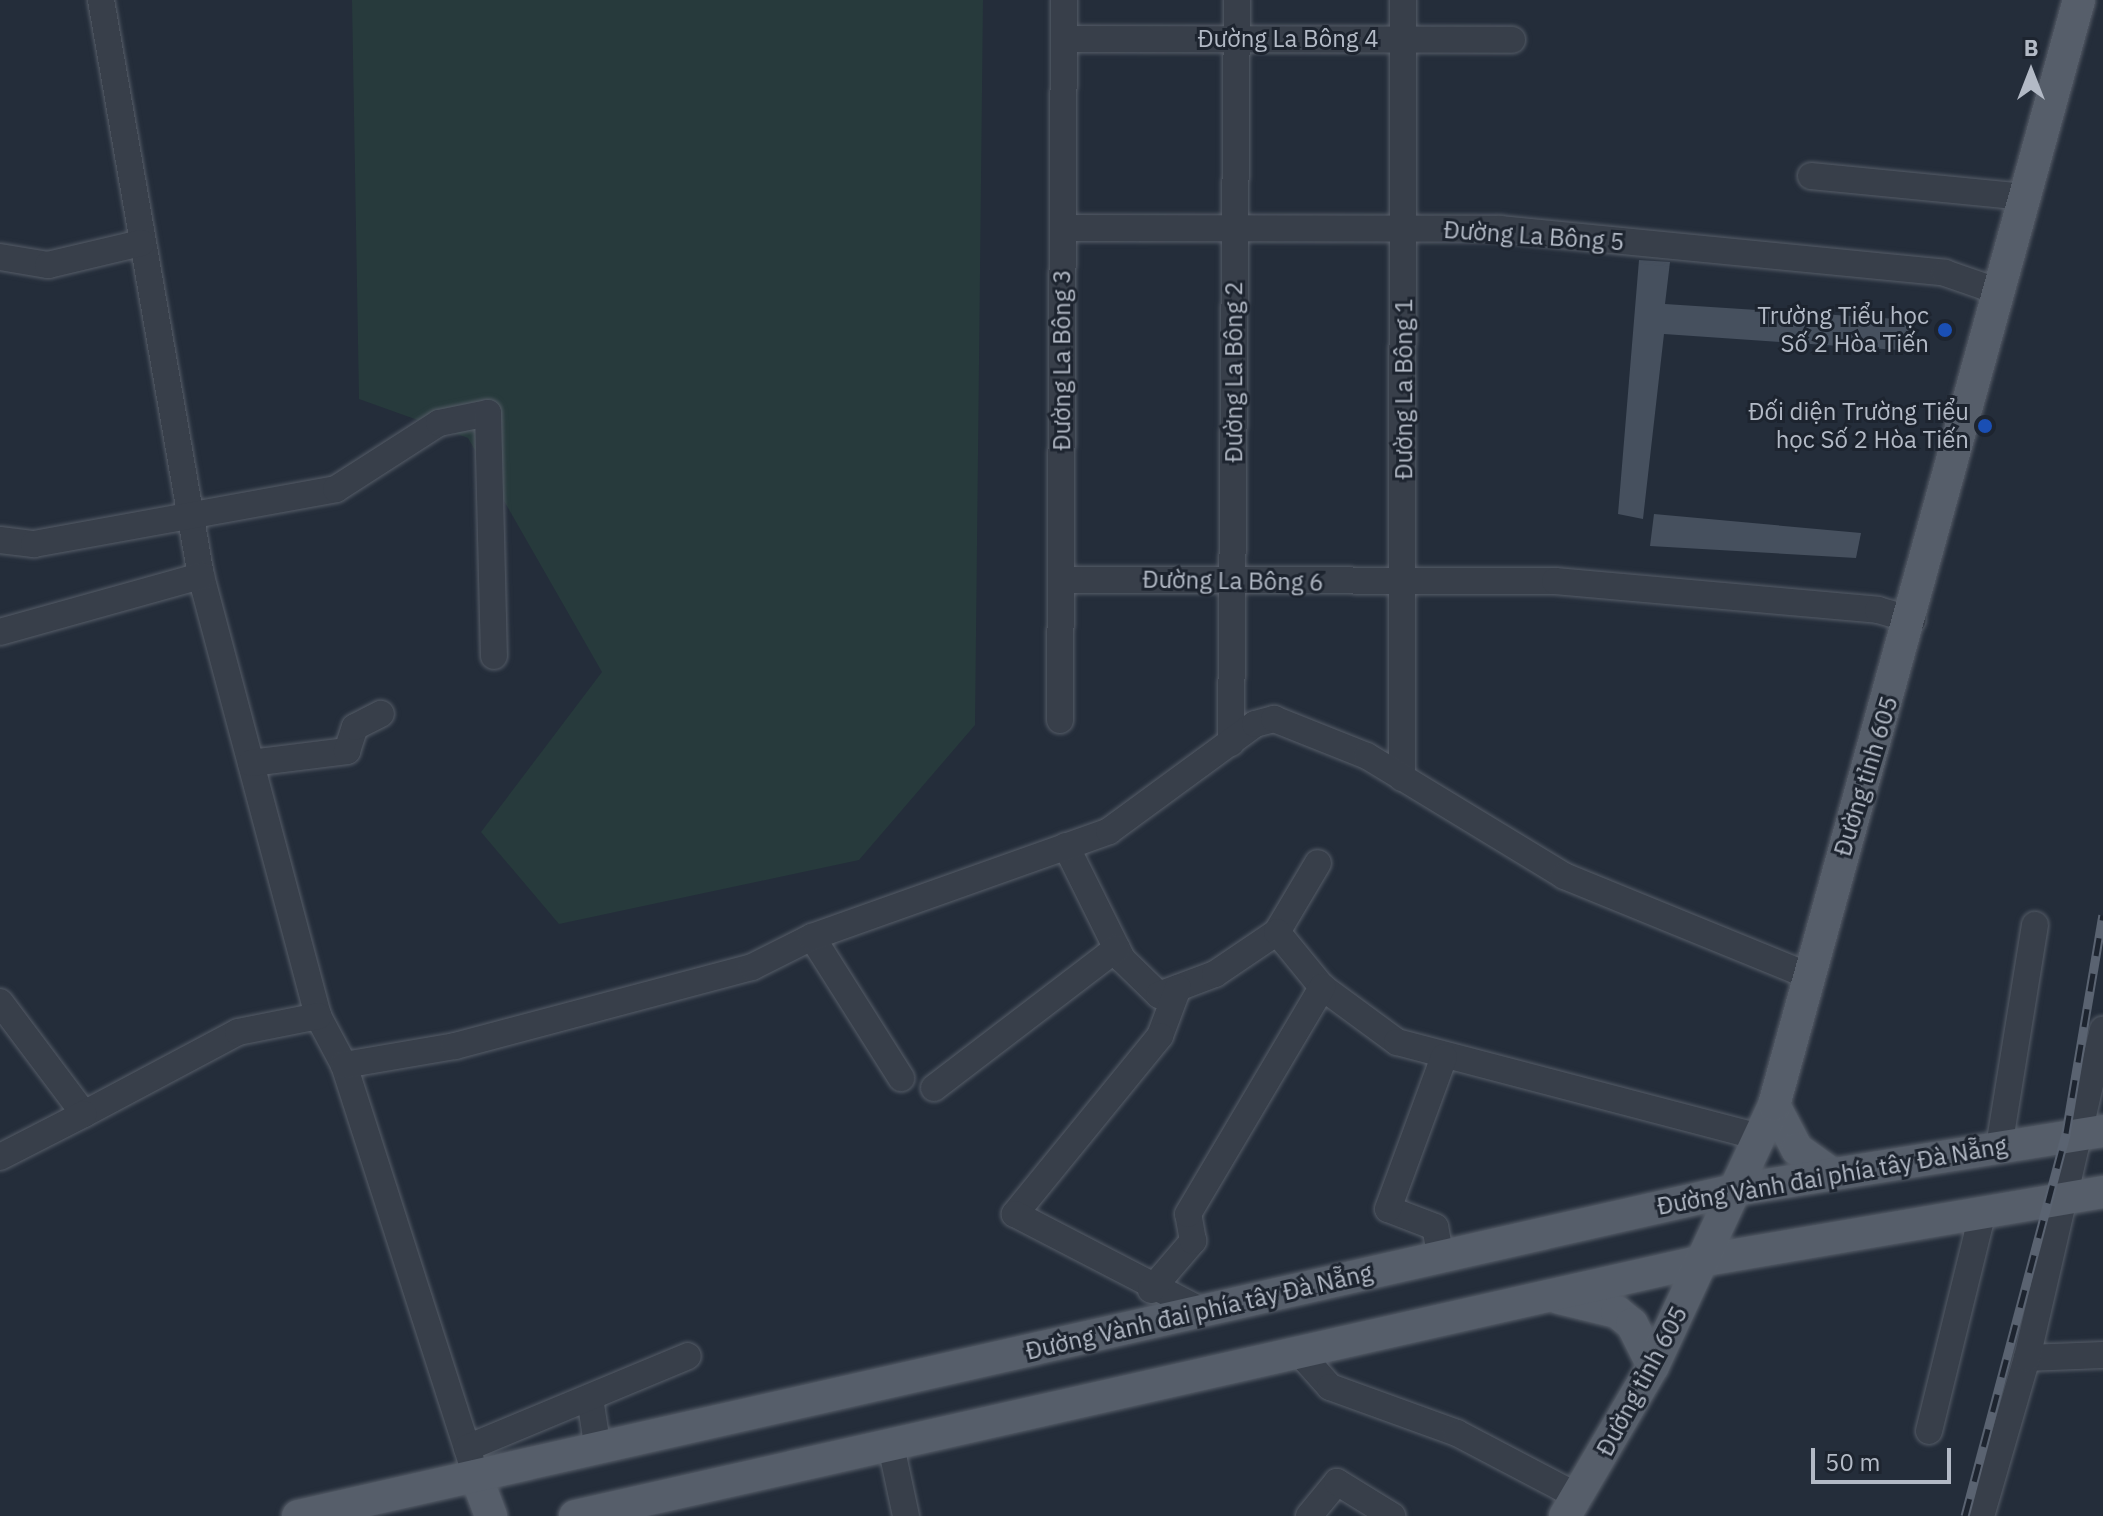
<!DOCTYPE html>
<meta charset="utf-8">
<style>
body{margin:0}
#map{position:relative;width:2103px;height:1516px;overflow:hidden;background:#242d3a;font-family:"IBM Plex Sans",sans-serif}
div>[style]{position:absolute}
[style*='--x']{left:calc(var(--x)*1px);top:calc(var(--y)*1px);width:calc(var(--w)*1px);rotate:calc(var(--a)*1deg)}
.green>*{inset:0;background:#273a3c}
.building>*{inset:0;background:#46505e}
.roads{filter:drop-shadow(0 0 2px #565d68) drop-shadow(0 0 2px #565d68)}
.minor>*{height:26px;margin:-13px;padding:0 13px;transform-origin:13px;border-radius:13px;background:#383f4a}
.major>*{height:32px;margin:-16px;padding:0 16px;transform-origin:16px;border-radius:16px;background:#565e6a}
.rail>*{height:9px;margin-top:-4.5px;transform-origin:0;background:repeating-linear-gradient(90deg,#1d242f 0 18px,#5a6371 0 36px);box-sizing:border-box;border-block:2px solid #5a6371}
.dots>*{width:22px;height:22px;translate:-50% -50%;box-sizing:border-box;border:4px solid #1d242f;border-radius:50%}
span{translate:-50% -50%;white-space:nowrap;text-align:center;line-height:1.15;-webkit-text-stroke:6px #1d242f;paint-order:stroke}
.street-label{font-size:24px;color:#b3bac6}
.poi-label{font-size:24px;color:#b3bac6}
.right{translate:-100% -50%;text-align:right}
.north{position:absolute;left:1991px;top:32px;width:80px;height:80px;-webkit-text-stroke:6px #1d242f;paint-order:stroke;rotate:0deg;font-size:22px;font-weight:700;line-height:32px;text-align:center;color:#b3bac6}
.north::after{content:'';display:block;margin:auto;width:28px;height:36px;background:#b3bac6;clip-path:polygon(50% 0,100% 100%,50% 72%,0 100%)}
.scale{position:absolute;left:1811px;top:1448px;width:140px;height:36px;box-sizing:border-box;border:4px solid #b3bac6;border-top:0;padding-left:10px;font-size:24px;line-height:28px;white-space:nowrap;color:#b3bac6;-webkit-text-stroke:6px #1d242f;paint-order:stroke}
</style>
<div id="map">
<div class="green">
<div style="clip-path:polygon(352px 0,983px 0,975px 725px,859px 860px,559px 924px,481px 832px,602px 672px,468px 438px,359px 399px)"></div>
</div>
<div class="building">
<div style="clip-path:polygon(1639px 260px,1670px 262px,1665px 304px,1913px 320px,1912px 351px,1664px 334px,1643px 519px,1618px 514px)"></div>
<div style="clip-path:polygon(1654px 514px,1861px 533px,1856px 558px,1650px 546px)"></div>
</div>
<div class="roads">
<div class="minor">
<div style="--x:101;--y:0;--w:585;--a:80.15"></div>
<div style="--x:201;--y:576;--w:455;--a:75.1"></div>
<div style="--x:318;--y:1016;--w:55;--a:62"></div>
<div style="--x:344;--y:1065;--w:432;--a:72.2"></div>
<div style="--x:1064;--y:39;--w:448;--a:0.1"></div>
<div style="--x:1811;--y:176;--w:215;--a:5.6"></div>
<div style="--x:1063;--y:228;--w:437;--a:0.1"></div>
<div style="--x:1500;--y:229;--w:447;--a:5.6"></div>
<div style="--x:1945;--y:273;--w:58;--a:19.1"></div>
<div style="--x:0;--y:257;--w:49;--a:9.5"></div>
<div style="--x:48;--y:265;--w:96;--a:-13.3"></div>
<div style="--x:0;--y:540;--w:34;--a:7"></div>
<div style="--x:34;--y:544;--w:307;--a:-10.3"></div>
<div style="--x:336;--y:489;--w:122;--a:-32.7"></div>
<div style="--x:439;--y:423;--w:50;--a:-11.5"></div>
<div style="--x:488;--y:413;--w:243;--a:88.6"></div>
<div style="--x:1061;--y:580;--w:494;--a:0.1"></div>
<div style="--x:1555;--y:581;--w:324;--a:5.1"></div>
<div style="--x:1878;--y:610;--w:36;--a:16"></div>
<div style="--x:0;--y:632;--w:209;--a:-15.6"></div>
<div style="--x:1060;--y:720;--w:720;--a:-89.68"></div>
<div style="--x:1231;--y:743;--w:743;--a:-89.54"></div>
<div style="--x:251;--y:763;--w:97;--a:-7.1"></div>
<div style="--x:347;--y:751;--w:25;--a:-72"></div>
<div style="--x:355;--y:727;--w:29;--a:-27"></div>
<div style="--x:1402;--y:778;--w:778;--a:-89.93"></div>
<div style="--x:1066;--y:846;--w:126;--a:63.6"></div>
<div style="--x:1122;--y:959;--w:52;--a:44.2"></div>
<div style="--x:1159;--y:995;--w:60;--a:-20.6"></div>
<div style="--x:1215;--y:974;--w:75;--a:-34.1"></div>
<div style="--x:1277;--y:932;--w:80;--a:-59.3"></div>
<div style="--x:1277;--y:932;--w:71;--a:50.7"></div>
<div style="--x:1322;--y:987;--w:93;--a:36.3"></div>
<div style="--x:1397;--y:1042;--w:377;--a:14.7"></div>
<div style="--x:812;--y:937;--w:167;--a:57.7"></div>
<div style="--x:1178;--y:988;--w:51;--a:110.6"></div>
<div style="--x:1160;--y:1036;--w:230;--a:129.2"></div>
<div style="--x:1015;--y:1214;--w:213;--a:27.4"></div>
<div style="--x:0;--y:1002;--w:140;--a:53.1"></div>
<div style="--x:84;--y:1114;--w:174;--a:-28"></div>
<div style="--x:238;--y:1032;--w:82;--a:-11.3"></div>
<div style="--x:344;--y:1065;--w:113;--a:-9.7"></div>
<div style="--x:455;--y:1046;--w:307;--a:-14.9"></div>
<div style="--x:752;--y:967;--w:67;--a:-26.6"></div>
<div style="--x:812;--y:937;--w:315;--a:-19.6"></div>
<div style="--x:1109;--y:831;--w:181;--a:-36.2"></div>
<div style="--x:1255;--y:724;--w:20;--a:-15"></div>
<div style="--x:1274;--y:719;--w:100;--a:21.7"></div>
<div style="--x:1367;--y:756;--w:231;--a:31.3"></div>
<div style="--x:1564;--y:876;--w:261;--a:22.2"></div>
<div style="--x:934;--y:1088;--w:230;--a:-37.4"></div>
<div style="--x:1999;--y:1147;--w:225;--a:-80.8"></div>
<div style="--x:0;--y:1157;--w:94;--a:-27.1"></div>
<div style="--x:1440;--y:1254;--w:27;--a:-100"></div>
<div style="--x:1435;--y:1227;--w:50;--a:-159"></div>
<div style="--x:1388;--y:1209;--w:162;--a:-69.8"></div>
<div style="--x:1151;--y:1290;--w:65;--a:-49.4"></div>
<div style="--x:1193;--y:1241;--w:27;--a:-100"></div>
<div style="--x:1188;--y:1214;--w:264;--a:-59.4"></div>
<div style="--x:1298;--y:1351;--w:48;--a:48.4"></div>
<div style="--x:1330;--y:1387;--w:135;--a:19.9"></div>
<div style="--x:1457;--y:1433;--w:138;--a:27.7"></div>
<div style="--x:2027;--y:1358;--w:76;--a:-2.3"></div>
<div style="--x:590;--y:1398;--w:53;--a:81.3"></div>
<div style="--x:1929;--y:1431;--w:221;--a:-76.2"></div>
<div style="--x:891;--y:1446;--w:72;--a:77.9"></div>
<div style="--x:467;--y:1448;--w:239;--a:-22.6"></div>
<div style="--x:1309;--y:1516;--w:44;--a:-50.5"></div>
<div style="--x:1337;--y:1482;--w:65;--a:31.7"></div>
<div style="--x:1981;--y:1516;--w:165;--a:-73.8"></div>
<div style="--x:2027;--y:1358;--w:337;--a:-77"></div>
</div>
<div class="major">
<div style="--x:1774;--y:1105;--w:50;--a:62.4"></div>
<div style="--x:1797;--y:1149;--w:43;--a:35.5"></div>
<div style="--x:1559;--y:1298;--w:60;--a:13.6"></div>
<div style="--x:1617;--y:1312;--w:19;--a:39"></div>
<div style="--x:1632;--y:1324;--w:47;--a:63.4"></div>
<div style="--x:476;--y:1476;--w:43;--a:69.4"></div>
<div style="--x:298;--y:1516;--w:1474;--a:-12.78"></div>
<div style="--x:1735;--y:1190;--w:373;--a:-9.1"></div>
<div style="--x:575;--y:1516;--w:1160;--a:-12.75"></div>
<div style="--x:1706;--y:1260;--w:403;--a:-9.7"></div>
<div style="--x:1565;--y:1516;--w:174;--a:-59.6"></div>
<div style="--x:1653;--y:1366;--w:288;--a:-65.1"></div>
<div style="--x:1774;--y:1105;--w:1146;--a:-74.57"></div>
</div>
</div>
<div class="rail">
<div style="--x:1965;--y:1516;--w:396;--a:-75.2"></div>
<div style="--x:2066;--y:1133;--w:221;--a:-80.4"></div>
</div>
<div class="dots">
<div style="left:1945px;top:330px;background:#1a4fb4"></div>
<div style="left:1985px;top:426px;background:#1a4fb4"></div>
</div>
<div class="street-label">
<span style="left:1288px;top:39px">Đường La Bông 4</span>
<span style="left:1534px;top:236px;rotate:4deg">Đường La Bông 5</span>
<span style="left:1062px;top:360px;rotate:-90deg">Đường La Bông 3</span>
<span style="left:1234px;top:372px;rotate:-90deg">Đường La Bông 2</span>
<span style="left:1404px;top:389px;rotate:-90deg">Đường La Bông 1</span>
<span style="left:1233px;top:581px;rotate:1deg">Đường La Bông 6</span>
<span style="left:1866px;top:776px;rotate:-73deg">Đường tỉnh 605</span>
<span style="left:1832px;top:1176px;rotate:-10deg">Đường Vành đai phía tây Đà Nẵng</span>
<span style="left:1199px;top:1312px;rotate:-13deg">Đường Vành đai phía tây Đà Nẵng</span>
<span style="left:1642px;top:1381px;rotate:-62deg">Đường tỉnh 605</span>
</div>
<div class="poi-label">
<span class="right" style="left:1929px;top:330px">Trường Tiểu học<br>Số 2 Hòa Tiến</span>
<span class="right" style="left:1969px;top:426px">Đối diện Trường Tiểu<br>học Số 2 Hòa Tiến</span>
</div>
<div class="north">B</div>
<div class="scale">50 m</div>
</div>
